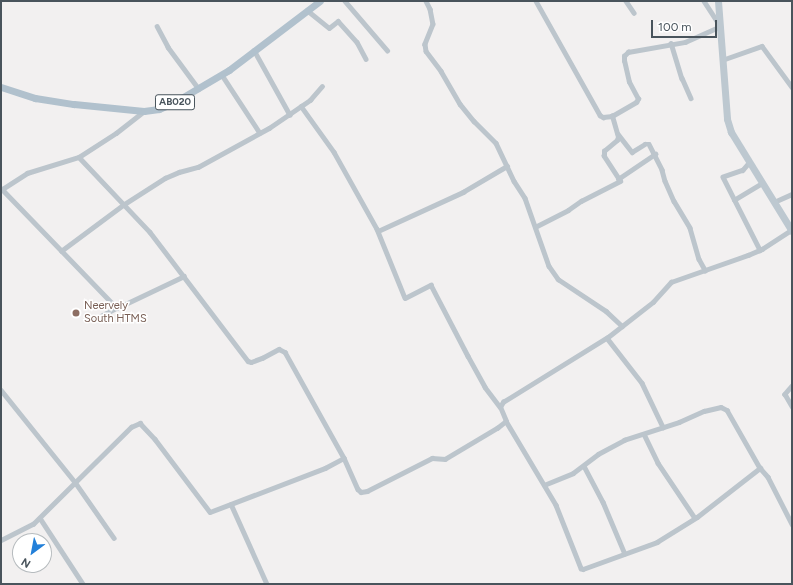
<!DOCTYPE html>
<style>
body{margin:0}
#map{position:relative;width:793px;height:585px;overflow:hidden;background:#f2f0f0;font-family:Figtree,sans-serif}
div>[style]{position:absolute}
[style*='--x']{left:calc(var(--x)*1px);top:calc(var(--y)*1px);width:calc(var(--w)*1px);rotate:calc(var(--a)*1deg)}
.street>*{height:4.5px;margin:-2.25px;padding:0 2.25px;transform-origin:2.25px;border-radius:2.25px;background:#bcc5cc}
.secondary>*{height:7px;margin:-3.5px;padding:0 3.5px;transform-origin:3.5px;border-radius:3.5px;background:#bdc8d0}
.primary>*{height:7px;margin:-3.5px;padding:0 3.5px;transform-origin:3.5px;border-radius:3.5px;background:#b1c1cd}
.dots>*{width:11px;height:11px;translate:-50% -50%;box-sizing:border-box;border:2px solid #fff;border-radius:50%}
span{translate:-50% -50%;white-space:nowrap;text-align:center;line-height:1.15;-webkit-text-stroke:3px #fff;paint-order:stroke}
.shield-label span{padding:1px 3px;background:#fff;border:1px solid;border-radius:3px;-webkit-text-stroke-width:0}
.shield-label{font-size:10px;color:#49545c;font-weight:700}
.education-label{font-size:11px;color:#785e54}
.left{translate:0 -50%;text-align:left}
.frame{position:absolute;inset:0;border:2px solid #49545c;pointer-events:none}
.north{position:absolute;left:12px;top:533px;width:40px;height:40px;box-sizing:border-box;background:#fff;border:1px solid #b6bbbe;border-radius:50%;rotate:212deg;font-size:11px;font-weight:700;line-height:16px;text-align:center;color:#49545c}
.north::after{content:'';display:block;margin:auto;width:14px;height:18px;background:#2380d9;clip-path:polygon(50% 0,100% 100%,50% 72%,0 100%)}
.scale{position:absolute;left:651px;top:20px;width:66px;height:18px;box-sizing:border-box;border:2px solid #49545c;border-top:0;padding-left:5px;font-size:12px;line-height:14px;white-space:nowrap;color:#49545c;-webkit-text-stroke:3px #fff;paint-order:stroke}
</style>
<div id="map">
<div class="street">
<div style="--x:345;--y:1;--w:65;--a:49.4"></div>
<div style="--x:426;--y:1;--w:9;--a:63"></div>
<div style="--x:430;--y:9;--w:15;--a:79"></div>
<div style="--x:433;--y:24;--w:22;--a:112"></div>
<div style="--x:425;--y:44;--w:7;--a:82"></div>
<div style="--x:426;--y:51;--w:25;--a:53"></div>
<div style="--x:441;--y:71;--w:38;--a:60"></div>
<div style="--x:460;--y:104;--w:22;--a:51"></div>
<div style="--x:474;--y:121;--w:31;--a:45"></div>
<div style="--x:496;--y:143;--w:42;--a:64.7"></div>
<div style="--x:514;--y:181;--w:20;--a:57"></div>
<div style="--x:525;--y:198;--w:72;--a:70.6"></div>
<div style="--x:549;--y:266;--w:16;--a:55"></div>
<div style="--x:558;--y:279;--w:58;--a:33.7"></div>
<div style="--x:606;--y:311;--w:22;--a:43"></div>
<div style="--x:536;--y:1;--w:131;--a:60.7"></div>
<div style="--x:600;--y:115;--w:4;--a:34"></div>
<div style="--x:603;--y:117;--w:9;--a:-6"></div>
<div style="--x:612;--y:116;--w:28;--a:-30"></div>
<div style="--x:636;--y:102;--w:4;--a:-56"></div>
<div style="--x:638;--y:99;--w:19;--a:-118"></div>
<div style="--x:629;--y:82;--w:22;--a:-103"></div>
<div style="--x:624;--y:61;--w:5;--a:-90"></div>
<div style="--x:624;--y:56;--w:6;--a:-45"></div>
<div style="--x:628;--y:52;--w:58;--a:-10"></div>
<div style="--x:685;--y:42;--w:37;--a:-24"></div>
<div style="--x:626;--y:1;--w:14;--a:56"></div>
<div style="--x:704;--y:1;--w:27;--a:57"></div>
<div style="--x:307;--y:10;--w:28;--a:39"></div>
<div style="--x:329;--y:28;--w:11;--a:-38"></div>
<div style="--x:338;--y:21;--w:28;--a:48"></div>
<div style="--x:357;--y:42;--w:19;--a:62"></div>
<div style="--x:157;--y:26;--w:24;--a:62"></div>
<div style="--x:168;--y:47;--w:52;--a:53.6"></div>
<div style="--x:671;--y:43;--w:37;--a:73"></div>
<div style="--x:682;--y:78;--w:22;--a:66"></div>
<div style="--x:254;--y:50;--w:74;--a:61"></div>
<div style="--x:722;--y:60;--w:42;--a:-19.3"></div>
<div style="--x:762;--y:46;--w:51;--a:53.8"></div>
<div style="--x:222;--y:75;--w:69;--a:56.8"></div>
<div style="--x:301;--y:106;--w:57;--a:54.3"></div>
<div style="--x:334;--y:152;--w:88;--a:60.8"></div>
<div style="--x:377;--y:229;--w:74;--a:67.9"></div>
<div style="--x:405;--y:298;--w:29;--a:-27"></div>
<div style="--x:431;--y:285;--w:80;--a:62.5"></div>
<div style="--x:468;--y:356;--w:35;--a:61"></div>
<div style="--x:485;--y:387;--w:25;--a:53"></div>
<div style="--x:618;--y:134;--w:23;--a:52"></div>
<div style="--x:632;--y:152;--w:15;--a:-32"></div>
<div style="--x:645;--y:144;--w:4;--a:0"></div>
<div style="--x:649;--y:144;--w:29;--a:63"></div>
<div style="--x:662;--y:170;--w:11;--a:75"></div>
<div style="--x:665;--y:181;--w:22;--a:66"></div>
<div style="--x:674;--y:201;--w:31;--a:59"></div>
<div style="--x:690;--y:228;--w:32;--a:74"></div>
<div style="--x:699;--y:259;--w:13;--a:61"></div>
<div style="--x:79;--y:157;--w:103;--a:46.6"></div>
<div style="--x:150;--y:232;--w:162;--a:52.8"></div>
<div style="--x:248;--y:361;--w:3;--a:18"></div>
<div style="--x:251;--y:362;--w:12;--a:-20"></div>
<div style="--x:262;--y:358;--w:19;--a:-28"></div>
<div style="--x:279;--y:349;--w:7;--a:27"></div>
<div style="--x:285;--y:352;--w:121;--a:60.9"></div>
<div style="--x:750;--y:162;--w:11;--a:131"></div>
<div style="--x:743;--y:170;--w:21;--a:161"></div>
<div style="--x:723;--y:177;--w:82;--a:63.1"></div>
<div style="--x:618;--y:179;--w:45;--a:-34"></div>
<div style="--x:2;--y:189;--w:165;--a:46"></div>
<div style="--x:117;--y:308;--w:24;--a:152"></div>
<div style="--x:1;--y:190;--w:31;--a:-33"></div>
<div style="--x:27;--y:173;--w:54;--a:-17.1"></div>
<div style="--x:79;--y:157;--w:44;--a:-33"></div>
<div style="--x:116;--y:133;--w:36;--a:-38"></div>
<div style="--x:734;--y:200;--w:33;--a:-31"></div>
<div style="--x:774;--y:202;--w:20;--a:-24"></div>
<div style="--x:535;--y:227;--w:37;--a:-27"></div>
<div style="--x:568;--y:210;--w:16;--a:-35"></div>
<div style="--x:581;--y:201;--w:44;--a:-27.1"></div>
<div style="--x:620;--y:181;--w:30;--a:-123"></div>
<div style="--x:604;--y:156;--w:5;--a:-90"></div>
<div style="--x:604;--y:151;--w:17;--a:-40"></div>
<div style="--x:617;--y:140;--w:3;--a:-72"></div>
<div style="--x:618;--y:137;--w:22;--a:-106"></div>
<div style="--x:378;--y:231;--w:94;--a:-24.6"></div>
<div style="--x:463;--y:192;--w:51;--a:-30.6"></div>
<div style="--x:61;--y:251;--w:77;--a:-36.6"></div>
<div style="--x:123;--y:205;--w:50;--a:-32.7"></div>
<div style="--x:165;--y:178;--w:15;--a:-23"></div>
<div style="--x:179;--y:172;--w:20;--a:-15"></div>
<div style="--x:198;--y:167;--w:81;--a:-28.8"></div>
<div style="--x:269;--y:128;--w:50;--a:-34.3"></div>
<div style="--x:310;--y:100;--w:18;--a:-49"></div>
<div style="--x:117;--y:308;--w:74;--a:-25.5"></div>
<div style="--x:607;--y:338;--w:57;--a:52.1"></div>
<div style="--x:642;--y:383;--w:49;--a:64.5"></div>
<div style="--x:792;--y:386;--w:11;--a:131"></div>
<div style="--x:785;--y:394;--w:14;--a:60"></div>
<div style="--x:1;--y:390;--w:118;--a:51.2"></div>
<div style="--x:75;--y:482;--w:68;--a:55.1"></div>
<div style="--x:506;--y:421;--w:98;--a:59.2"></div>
<div style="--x:556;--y:505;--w:68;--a:68.4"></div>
<div style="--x:581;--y:568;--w:2;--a:27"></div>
<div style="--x:583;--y:569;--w:79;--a:-20"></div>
<div style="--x:657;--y:542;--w:47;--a:-32"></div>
<div style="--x:697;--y:517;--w:80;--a:-37.9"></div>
<div style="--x:644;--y:434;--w:32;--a:64"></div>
<div style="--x:658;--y:463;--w:66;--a:56.1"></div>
<div style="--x:584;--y:466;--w:41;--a:62.2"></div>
<div style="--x:603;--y:502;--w:56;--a:67.1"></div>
<div style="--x:544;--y:485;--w:31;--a:-22"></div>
<div style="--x:573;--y:473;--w:31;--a:-37"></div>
<div style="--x:598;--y:454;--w:30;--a:-28"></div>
<div style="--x:624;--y:440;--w:58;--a:-18.1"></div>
<div style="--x:679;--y:422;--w:27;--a:-24"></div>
<div style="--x:704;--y:411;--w:17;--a:-13"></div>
<div style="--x:721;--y:407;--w:7;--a:27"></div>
<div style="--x:727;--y:410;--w:67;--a:60.4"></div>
<div style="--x:760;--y:468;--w:12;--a:48"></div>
<div style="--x:768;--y:477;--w:53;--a:62.9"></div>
<div style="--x:231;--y:504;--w:88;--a:65.8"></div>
<div style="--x:40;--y:518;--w:79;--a:56.9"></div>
<div style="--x:1;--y:540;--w:36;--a:-27"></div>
<div style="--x:33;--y:524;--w:138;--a:-44.7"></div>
<div style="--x:131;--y:427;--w:10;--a:-24"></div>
<div style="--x:140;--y:423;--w:22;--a:47"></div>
<div style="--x:155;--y:439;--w:91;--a:53"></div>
<div style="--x:210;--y:512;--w:123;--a:-20.9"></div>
<div style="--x:325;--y:468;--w:21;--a:-28"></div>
<div style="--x:344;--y:458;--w:34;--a:66"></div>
<div style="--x:358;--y:489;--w:4;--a:45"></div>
<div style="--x:361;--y:492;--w:6;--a:-9"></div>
<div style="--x:367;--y:491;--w:73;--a:-26.9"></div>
<div style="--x:432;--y:458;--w:13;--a:4"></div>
<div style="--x:445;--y:459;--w:61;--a:-30.8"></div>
<div style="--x:497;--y:428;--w:11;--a:-38"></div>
<div style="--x:506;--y:421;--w:15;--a:-113"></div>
<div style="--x:500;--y:407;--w:6;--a:-59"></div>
<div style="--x:503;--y:402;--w:123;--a:-31.8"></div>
<div style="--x:608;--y:337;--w:57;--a:-37.9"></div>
<div style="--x:653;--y:302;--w:27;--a:-48"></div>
<div style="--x:671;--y:282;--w:82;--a:-19.3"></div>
<div style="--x:748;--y:255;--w:15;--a:-23"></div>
<div style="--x:762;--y:249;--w:35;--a:-33"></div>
</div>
<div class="secondary">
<div style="--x:718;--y:1;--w:118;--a:85.6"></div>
<div style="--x:727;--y:119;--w:14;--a:73"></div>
<div style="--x:731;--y:132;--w:116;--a:58.4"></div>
</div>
<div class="primary">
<div style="--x:1;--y:87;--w:36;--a:18"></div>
<div style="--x:35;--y:98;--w:39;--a:9"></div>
<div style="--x:74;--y:104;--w:70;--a:5.7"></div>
<div style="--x:144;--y:111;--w:15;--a:-8"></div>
<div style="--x:159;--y:109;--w:15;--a:-23"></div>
<div style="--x:173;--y:103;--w:65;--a:-30.5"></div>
<div style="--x:229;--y:70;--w:114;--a:-37.2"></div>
</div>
<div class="dots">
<div style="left:76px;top:313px;background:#8d6e63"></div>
</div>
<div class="shield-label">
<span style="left:175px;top:102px">AB020</span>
</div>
<div class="education-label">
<span class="left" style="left:84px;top:313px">Neervely<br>South HTMS</span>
</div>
<div class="frame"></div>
<div class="north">N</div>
<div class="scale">100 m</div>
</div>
